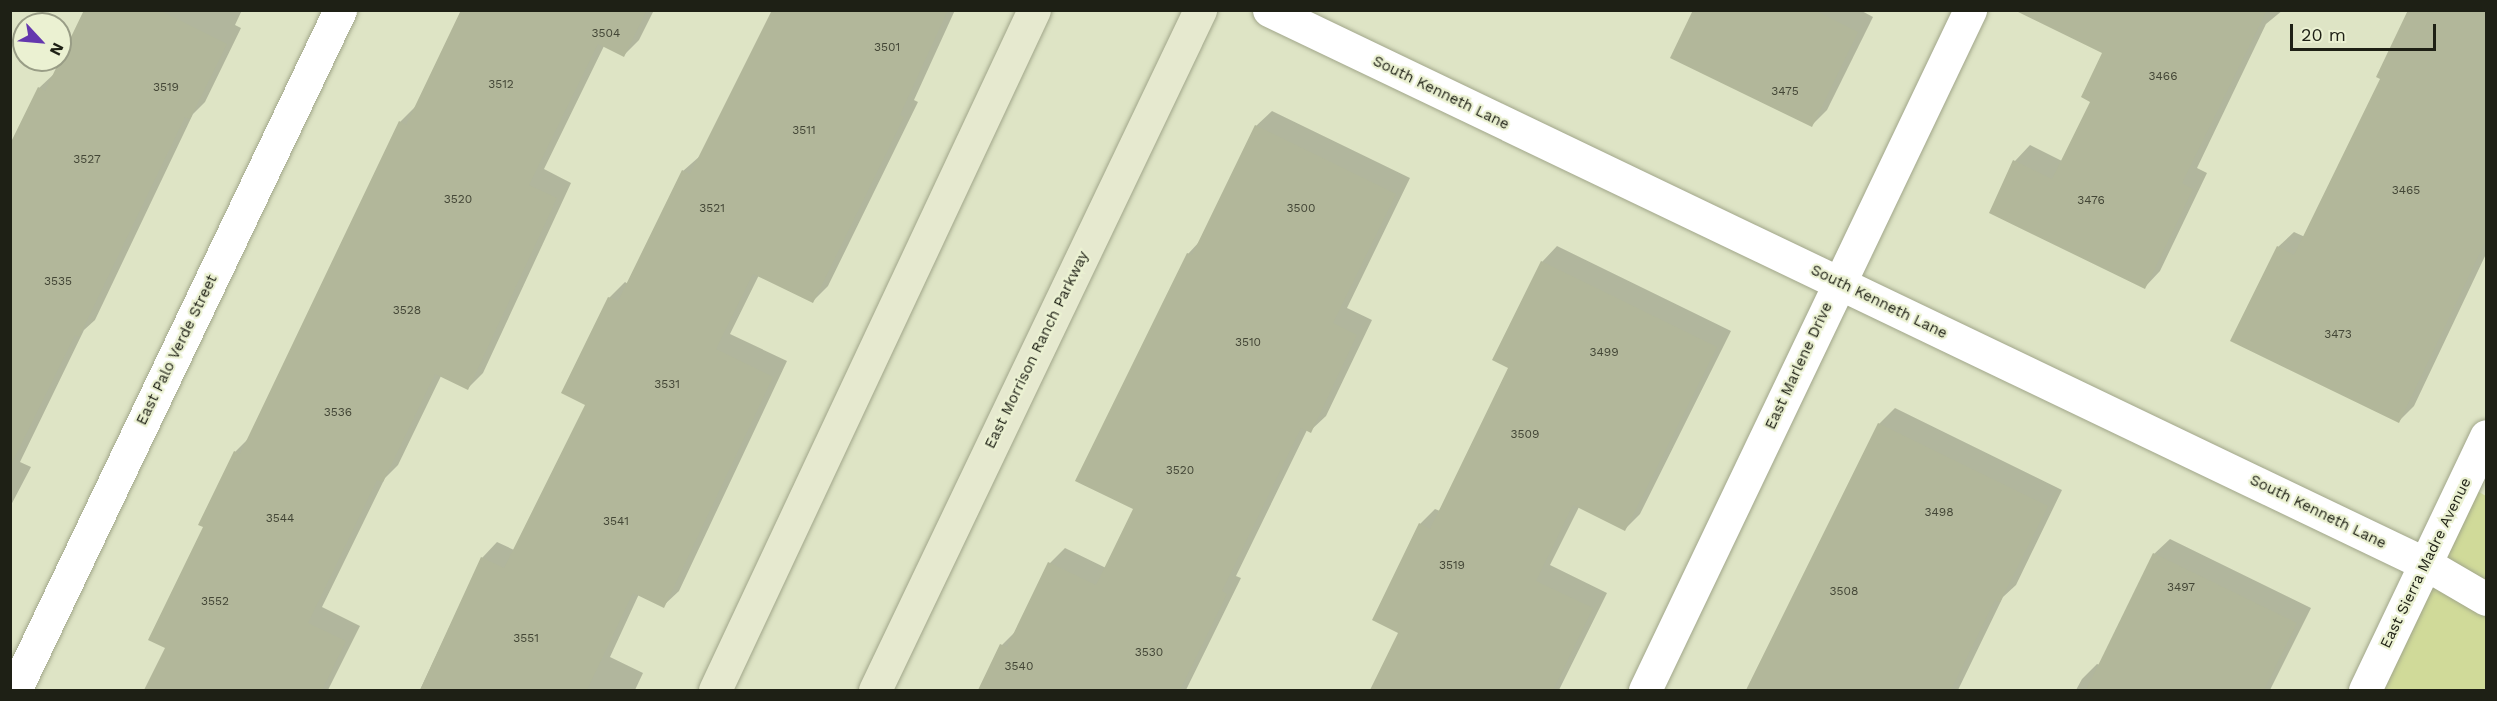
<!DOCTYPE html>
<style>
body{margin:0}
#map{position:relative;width:2497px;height:701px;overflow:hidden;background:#dee4c5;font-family:"Work Sans",sans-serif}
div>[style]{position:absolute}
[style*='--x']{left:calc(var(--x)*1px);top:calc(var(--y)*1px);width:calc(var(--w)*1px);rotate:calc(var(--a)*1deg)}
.green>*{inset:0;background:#d0da99}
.shadow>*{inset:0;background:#0003}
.building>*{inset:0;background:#b2b79a}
.roads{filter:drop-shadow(0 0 2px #a1a68a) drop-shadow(0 0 2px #a1a68a)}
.street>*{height:33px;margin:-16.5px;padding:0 16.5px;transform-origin:16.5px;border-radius:16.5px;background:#fff}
.secondary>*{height:33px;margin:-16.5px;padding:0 16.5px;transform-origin:16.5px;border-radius:16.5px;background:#e6e9cf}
span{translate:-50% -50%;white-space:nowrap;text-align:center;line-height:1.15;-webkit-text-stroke:4.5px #ebf1d2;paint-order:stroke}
.number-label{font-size:12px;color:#434636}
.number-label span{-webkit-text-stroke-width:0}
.street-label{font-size:15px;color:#1e2015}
.frame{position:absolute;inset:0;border:12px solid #1e2015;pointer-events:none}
.north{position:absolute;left:12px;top:12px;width:60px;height:60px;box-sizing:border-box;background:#ebf1d2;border:2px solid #999d86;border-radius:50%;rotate:116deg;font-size:16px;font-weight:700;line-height:24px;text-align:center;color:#1e2015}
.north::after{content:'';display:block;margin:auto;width:21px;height:27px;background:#6437ae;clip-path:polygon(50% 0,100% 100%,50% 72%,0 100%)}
.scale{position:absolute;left:2290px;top:24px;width:146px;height:27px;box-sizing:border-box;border:3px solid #1e2015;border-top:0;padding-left:8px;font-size:18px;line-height:21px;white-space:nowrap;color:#1e2015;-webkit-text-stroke:4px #ebf1d2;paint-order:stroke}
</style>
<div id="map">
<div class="green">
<div style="clip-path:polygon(2477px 491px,2486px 496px,2486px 690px,2382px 690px)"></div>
</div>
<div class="shadow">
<div style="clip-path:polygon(85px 10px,242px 10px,235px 25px,241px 28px,205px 102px,193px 114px,95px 320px,84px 330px,20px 462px,31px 467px,10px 507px,10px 147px,39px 88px,55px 73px)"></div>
<div style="clip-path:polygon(463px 10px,654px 10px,639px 40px,624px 55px,604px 46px,544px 169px,571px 183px,483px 373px,468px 388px,441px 376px,398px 465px,385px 478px,322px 607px,360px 626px,328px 690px,146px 690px,167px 648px,205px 527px,235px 452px,251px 436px,400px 122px,416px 106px)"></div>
<div style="clip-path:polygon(774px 10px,955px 10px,914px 100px,918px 102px,828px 286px,813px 301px,759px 275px,730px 334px,787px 361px,679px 591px,663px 606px,639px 594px,610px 657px,643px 673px,635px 690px,420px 690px,482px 558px,497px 542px,514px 550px,587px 404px,609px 298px,625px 282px,628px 284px,683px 171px,700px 156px)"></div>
<div style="clip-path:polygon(1695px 10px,1860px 10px,1873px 17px,1827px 110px,1812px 125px)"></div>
<div style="clip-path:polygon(2075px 10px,2283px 10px,2266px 24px,2197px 168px,2207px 173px,2160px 271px,2145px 287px,1990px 212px,2015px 161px,2030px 145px,2062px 161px,2092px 101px,2104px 53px)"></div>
<div style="clip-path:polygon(2486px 10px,2486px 254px,2414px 406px,2398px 422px,2278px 247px,2294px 232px,2305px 237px)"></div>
<div style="clip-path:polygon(1272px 111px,1410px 178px,1347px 308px,1372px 320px,1326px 416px,1310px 431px,1307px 430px,1236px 576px,1241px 578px,1186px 690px,979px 690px,1002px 645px,1018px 629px,1050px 563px,1065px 548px,1106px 568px,1135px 509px,1188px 254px,1200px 241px,1256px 126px)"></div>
<div style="clip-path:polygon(1557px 246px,1731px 331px,1640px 514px,1625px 529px,1579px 507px,1550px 565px,1607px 593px,1559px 690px,1371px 690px,1400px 632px,1420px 524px,1435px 509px,1440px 511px,1510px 367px,1542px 262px)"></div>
<div style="clip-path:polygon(1895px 408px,2062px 490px,2016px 585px,2003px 597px,1958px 690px,1748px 690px,1879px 424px)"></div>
<div style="clip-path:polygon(2170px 539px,2311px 608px,2270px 690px,2076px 690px,2082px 679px,2097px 664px,2100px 665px,2154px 554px)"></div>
</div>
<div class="building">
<div style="clip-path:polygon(84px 10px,159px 10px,227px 44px,190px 119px,185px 117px,79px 337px,75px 335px,10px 467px,10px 144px,38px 87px,45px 91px)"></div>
<div style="clip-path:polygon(461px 10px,647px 10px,624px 57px,598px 44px,529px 185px,557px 198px,468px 390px,435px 374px,383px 482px,377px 480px,308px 623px,346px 641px,322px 690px,144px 690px,165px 648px,148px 640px,203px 527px,198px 525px,234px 451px,240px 454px,399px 121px,406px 125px)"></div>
<div style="clip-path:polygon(772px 10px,948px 10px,900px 115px,904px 117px,813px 303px,753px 274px,716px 349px,773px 377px,664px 608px,633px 593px,587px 690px,420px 690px,481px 557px,504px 568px,585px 405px,561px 393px,608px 297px,618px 301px,682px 170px,690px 174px)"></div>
<div style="clip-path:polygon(1693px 10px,1814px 10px,1858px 32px,1812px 127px,1670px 58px)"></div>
<div style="clip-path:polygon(2014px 10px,2267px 10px,2182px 183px,2193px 189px,2145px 289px,1989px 213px,2013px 160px,2052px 179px,2090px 102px,2081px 97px,2102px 53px)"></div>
<div style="clip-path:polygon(2408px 10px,2487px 10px,2487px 238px,2399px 423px,2230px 341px,2277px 246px,2294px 255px,2380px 79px,2376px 77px)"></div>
<div style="clip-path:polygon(1255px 125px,1396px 194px,1333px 323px,1357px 335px,1311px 433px,1301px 428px,1222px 591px,1227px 594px,1180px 690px,978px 690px,1000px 644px,1007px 647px,1048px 562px,1096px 585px,1133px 509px,1075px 481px,1187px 253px,1192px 255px)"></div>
<div style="clip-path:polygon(1541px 261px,1717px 347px,1625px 531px,1573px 505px,1536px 581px,1593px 608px,1553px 690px,1370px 690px,1398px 633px,1372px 620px,1419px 523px,1430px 529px,1508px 368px,1492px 360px)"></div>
<div style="clip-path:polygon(1878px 423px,2048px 506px,2000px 602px,1995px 600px,1951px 690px,1746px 690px)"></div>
<div style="clip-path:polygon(2153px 553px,2297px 623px,2264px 690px,2086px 690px)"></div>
</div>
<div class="roads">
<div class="street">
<div style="--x:1269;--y:10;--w:1283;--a:25.59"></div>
<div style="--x:2426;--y:564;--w:69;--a:30.3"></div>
<div style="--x:15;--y:690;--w:754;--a:-64.45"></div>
<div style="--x:1645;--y:690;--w:754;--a:-64.45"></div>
<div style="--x:2365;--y:690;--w:281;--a:-64.5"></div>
</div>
<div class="secondary">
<div style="--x:715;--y:690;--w:751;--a:-64.87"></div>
<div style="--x:875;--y:690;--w:754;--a:-64.45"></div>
</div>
</div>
<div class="number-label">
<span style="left:606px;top:34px">3504</span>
<span style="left:887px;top:48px">3501</span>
<span style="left:2163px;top:77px">3466</span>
<span style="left:501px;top:85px">3512</span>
<span style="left:166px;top:88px">3519</span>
<span style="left:1785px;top:92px">3475</span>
<span style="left:804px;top:131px">3511</span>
<span style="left:87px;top:160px">3527</span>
<span style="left:2406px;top:191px">3465</span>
<span style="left:458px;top:200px">3520</span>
<span style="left:2091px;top:201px">3476</span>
<span style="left:712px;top:209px">3521</span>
<span style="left:1301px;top:209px">3500</span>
<span style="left:58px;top:282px">3535</span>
<span style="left:407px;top:311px">3528</span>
<span style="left:2338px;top:335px">3473</span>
<span style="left:1248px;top:343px">3510</span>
<span style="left:1604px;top:353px">3499</span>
<span style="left:667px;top:385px">3531</span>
<span style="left:338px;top:413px">3536</span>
<span style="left:1525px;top:435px">3509</span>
<span style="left:1180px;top:471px">3520</span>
<span style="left:1939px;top:513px">3498</span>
<span style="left:280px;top:519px">3544</span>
<span style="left:616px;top:522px">3541</span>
<span style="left:1452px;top:566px">3519</span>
<span style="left:2181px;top:588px">3497</span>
<span style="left:1844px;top:592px">3508</span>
<span style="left:215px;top:602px">3552</span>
<span style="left:526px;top:639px">3551</span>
<span style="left:1149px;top:653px">3530</span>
<span style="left:1019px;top:667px">3540</span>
</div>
<div class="street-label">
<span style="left:1441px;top:93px;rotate:26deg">South Kenneth Lane</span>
<span style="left:1879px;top:302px;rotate:26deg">South Kenneth Lane</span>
<span style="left:177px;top:350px;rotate:-64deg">East Palo Verde Street</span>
<span style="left:1037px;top:350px;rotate:-64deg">East Morrison Ranch Parkway</span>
<span style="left:1799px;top:366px;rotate:-65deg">East Marlene Drive</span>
<span style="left:2318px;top:512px;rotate:26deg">South Kenneth Lane</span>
<span style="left:2426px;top:563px;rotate:-64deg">East Sierra Madre Avenue</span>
</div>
<div class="frame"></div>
<div class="north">N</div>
<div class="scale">20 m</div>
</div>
